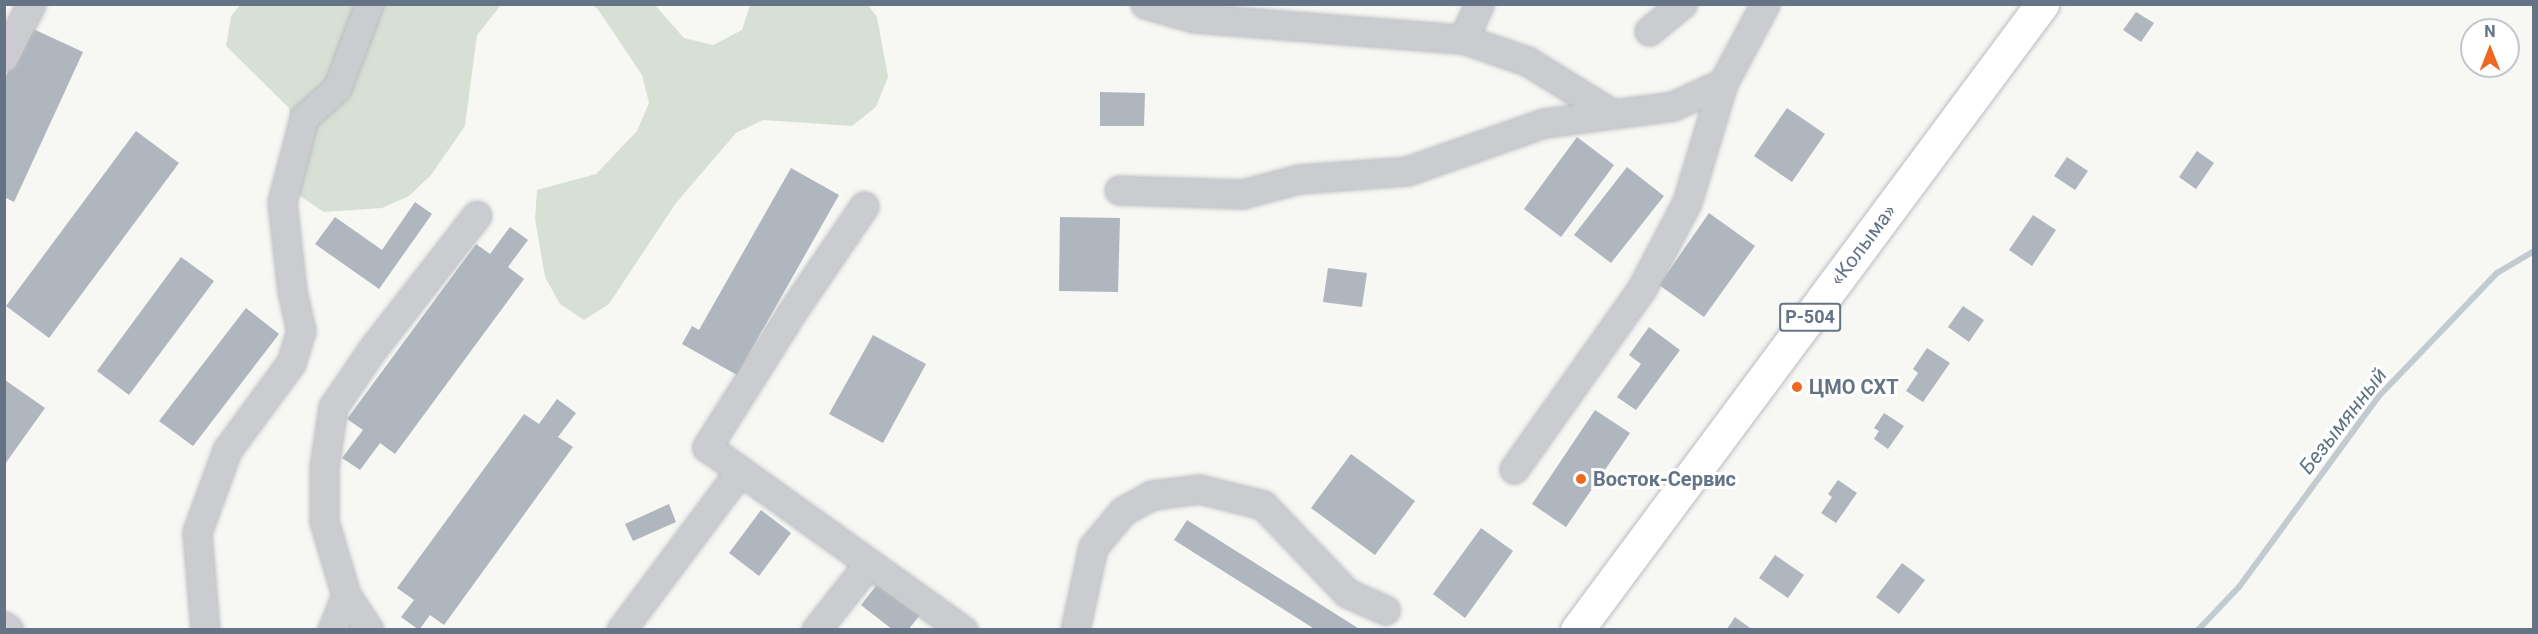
<!DOCTYPE html>
<meta charset="utf-8">
<style>
body{margin:0}
#map{position:relative;width:2538px;height:634px;overflow:hidden;background:#f7f7f4;font-family:Roboto,sans-serif}
div>[style]{position:absolute}
[style*='--x']{left:calc(var(--x)*1px);top:calc(var(--y)*1px);width:calc(var(--w)*1px);rotate:calc(var(--a)*1deg)}
.green>*{inset:0;background:#d8e0d5}
.stream>*{height:6px;margin:-3px;padding:0 3px;transform-origin:3px;border-radius:3px;background:#c1cbd0}
.building>*{inset:0;background:#b0b6bd}
.roads{filter:drop-shadow(0 0 2px #b9bcc0) drop-shadow(0 0 2px #b9bcc0)}
.minor>*{height:27px;margin:-13.5px;padding:0 13.5px;transform-origin:13.5px;border-radius:13.5px;background:#caccd0}
.highway>*{height:33px;margin:-16.5px;padding:0 16.5px;transform-origin:16.5px;border-radius:16.5px;background:#fff}
.dots>*{width:16px;height:16px;translate:-50% -50%;box-sizing:border-box;border:3px solid #fff;border-radius:50%}
span{translate:-50% -50%;white-space:nowrap;text-align:center;line-height:1.15;-webkit-text-stroke:6px #fff;paint-order:stroke}
.shield-label span{padding:2px 4px;background:#fff;border:2px solid;border-radius:4px;-webkit-text-stroke-width:0}
.shield-label{font-size:18px;color:#657387;font-weight:700}
.street-label{font-size:20px;color:#657387}
.poi-label{font-size:20px;color:#657387;font-weight:700}
.left{translate:0 -50%;text-align:left}
.water-label{font-size:21px;color:#607583;font-style:italic}
.frame{position:absolute;inset:0;border:6px solid #657387;pointer-events:none}
.north{position:absolute;left:2460px;top:18px;width:60px;height:60px;box-sizing:border-box;background:#fff;border:2px solid #c1c7cf;border-radius:50%;rotate:0deg;font-size:16px;font-weight:700;line-height:24px;text-align:center;color:#657387}
.north::after{content:'';display:block;margin:auto;width:21px;height:27px;background:#ed691f;clip-path:polygon(50% 0,100% 100%,50% 72%,0 100%)}
</style>
<div id="map">
<div class="green">
<div style="clip-path:polygon(240px 5px,501px 5px,477px 35px,465px 126px,431px 175px,409px 196px,382px 208px,324px 212px,300px 196px,289px 108px,226px 46px,231px 16px)"></div>
<div style="clip-path:polygon(591px 5px,655px 5px,684px 38px,713px 45px,742px 30px,750px 5px,868px 5px,877px 17px,888px 77px,876px 107px,852px 126px,763px 120px,736px 133px,676px 203px,609px 304px,584px 320px,560px 304px,545px 277px,535px 219px,537px 190px,596px 174px,637px 131px,649px 103px,642px 75px,597px 8px)"></div>
</div>
<div class="stream">
<div style="--x:2198;--y:630;--w:59;--a:-46.4"></div>
<div style="--x:2239;--y:587;--w:235;--a:-53.8"></div>
<div style="--x:2378;--y:397;--w:172;--a:-46.2"></div>
<div style="--x:2497;--y:273;--w:43;--a:-30.7"></div>
</div>
<div class="building">
<div style="clip-path:polygon(2136px 12px,2154px 23px,2141px 42px,2123px 30px)"></div>
<div style="clip-path:polygon(29px 27px,83px 52px,14px 202px,4px 197px,4px 80px)"></div>
<div style="clip-path:polygon(1100px 92px,1145px 93px,1144px 126px,1100px 126px)"></div>
<div style="clip-path:polygon(1787px 108px,1825px 134px,1792px 182px,1754px 156px)"></div>
<div style="clip-path:polygon(136px 131px,179px 163px,49px 338px,6px 306px)"></div>
<div style="clip-path:polygon(1577px 137px,1614px 165px,1561px 237px,1524px 209px)"></div>
<div style="clip-path:polygon(2197px 151px,2214px 163px,2196px 189px,2179px 177px)"></div>
<div style="clip-path:polygon(2067px 157px,2088px 171px,2075px 190px,2054px 176px)"></div>
<div style="clip-path:polygon(1627px 167px,1664px 196px,1611px 263px,1574px 235px)"></div>
<div style="clip-path:polygon(791px 168px,839px 195px,737px 375px,682px 344px,692px 326px,699px 330px)"></div>
<div style="clip-path:polygon(415px 202px,432px 214px,379px 289px,315px 244px,335px 217px,382px 250px)"></div>
<div style="clip-path:polygon(1709px 213px,1755px 246px,1704px 317px,1659px 285px)"></div>
<div style="clip-path:polygon(2033px 215px,2056px 230px,2032px 266px,2009px 250px)"></div>
<div style="clip-path:polygon(1060px 217px,1120px 218px,1118px 292px,1059px 291px)"></div>
<div style="clip-path:polygon(510px 227px,528px 240px,508px 267px,524px 279px,395px 454px,380px 443px,360px 470px,342px 458px,363px 430px,347px 419px,476px 244px,490px 254px)"></div>
<div style="clip-path:polygon(181px 257px,214px 281px,129px 395px,97px 371px)"></div>
<div style="clip-path:polygon(1328px 268px,1367px 273px,1362px 307px,1323px 302px)"></div>
<div style="clip-path:polygon(1963px 306px,1984px 320px,1969px 342px,1948px 327px)"></div>
<div style="clip-path:polygon(246px 308px,279px 334px,193px 446px,159px 421px)"></div>
<div style="clip-path:polygon(1649px 327px,1680px 350px,1636px 410px,1617px 397px,1641px 364px,1629px 355px)"></div>
<div style="clip-path:polygon(873px 335px,926px 364px,883px 443px,829px 414px)"></div>
<div style="clip-path:polygon(1927px 348px,1950px 363px,1923px 402px,1906px 391px,1918px 373px,1913px 369px)"></div>
<div style="clip-path:polygon(5px 380px,45px 408px,5px 464px)"></div>
<div style="clip-path:polygon(557px 399px,576px 413px,558px 437px,573px 447px,444px 625px,430px 615px,419px 630px,401px 617px,414px 600px,397px 588px,524px 414px,539px 424px)"></div>
<div style="clip-path:polygon(1595px 410px,1630px 433px,1566px 527px,1532px 504px)"></div>
<div style="clip-path:polygon(1884px 413px,1904px 426px,1888px 449px,1874px 439px,1879px 431px,1874px 428px)"></div>
<div style="clip-path:polygon(1351px 454px,1415px 501px,1375px 555px,1311px 508px)"></div>
<div style="clip-path:polygon(1838px 480px,1857px 493px,1836px 523px,1821px 513px,1832px 497px,1828px 494px)"></div>
<div style="clip-path:polygon(669px 504px,676px 522px,633px 541px,625px 524px)"></div>
<div style="clip-path:polygon(761px 510px,791px 533px,759px 576px,729px 553px)"></div>
<div style="clip-path:polygon(1187px 520px,1361px 630px,1316px 630px,1174px 540px)"></div>
<div style="clip-path:polygon(1481px 528px,1513px 551px,1465px 618px,1433px 594px)"></div>
<div style="clip-path:polygon(1775px 555px,1804px 575px,1788px 598px,1759px 578px)"></div>
<div style="clip-path:polygon(1902px 563px,1925px 580px,1899px 614px,1876px 597px)"></div>
<div style="clip-path:polygon(883px 577px,920px 615px,908px 630px,893px 630px,861px 605px)"></div>
<div style="clip-path:polygon(1735px 617px,1753px 630px,1727px 629px)"></div>
</div>
<div class="roads">
<div class="minor">
<div style="--x:1145;--y:4;--w:51;--a:15.9"></div>
<div style="--x:1194;--y:18;--w:270;--a:4.5"></div>
<div style="--x:1463;--y:39;--w:68;--a:19"></div>
<div style="--x:1527;--y:61;--w:99;--a:31.8"></div>
<div style="--x:1649;--y:31;--w:43;--a:-39.3"></div>
<div style="--x:1463;--y:39;--w:38;--a:-65"></div>
<div style="--x:4;--y:57;--w:59;--a:-63"></div>
<div style="--x:1119;--y:190;--w:123;--a:1.9"></div>
<div style="--x:1242;--y:194;--w:59;--a:-14.7"></div>
<div style="--x:1299;--y:179;--w:108;--a:-4.2"></div>
<div style="--x:1407;--y:171;--w:145;--a:-19.3"></div>
<div style="--x:1544;--y:123;--w:130;--a:-7.5"></div>
<div style="--x:1673;--y:106;--w:55;--a:-24.7"></div>
<div style="--x:1723;--y:83;--w:89;--a:-62"></div>
<div style="--x:864;--y:206;--w:128;--a:124.2"></div>
<div style="--x:792;--y:312;--w:160;--a:122.2"></div>
<div style="--x:707;--y:447;--w:315;--a:35.6"></div>
<div style="--x:1514;--y:469;--w:222;--a:-54.7"></div>
<div style="--x:1642;--y:288;--w:97;--a:-62.4"></div>
<div style="--x:1687;--y:202;--w:124;--a:-73.2"></div>
<div style="--x:4;--y:626;--w:6;--a:39"></div>
<div style="--x:205;--y:630;--w:98;--a:-94.7"></div>
<div style="--x:197;--y:532;--w:87;--a:-69.9"></div>
<div style="--x:227;--y:450;--w:108;--a:-53.7"></div>
<div style="--x:291;--y:363;--w:34;--a:-73"></div>
<div style="--x:301;--y:331;--w:41;--a:-102.7"></div>
<div style="--x:292;--y:291;--w:90;--a:-96.4"></div>
<div style="--x:282;--y:202;--w:87;--a:-75.3"></div>
<div style="--x:304;--y:118;--w:45;--a:-42.3"></div>
<div style="--x:337;--y:88;--w:90;--a:-69.1"></div>
<div style="--x:332;--y:630;--w:38;--a:-68"></div>
<div style="--x:369;--y:630;--w:42;--a:-123.3"></div>
<div style="--x:346;--y:595;--w:77;--a:-106.6"></div>
<div style="--x:324;--y:521;--w:54;--a:-90"></div>
<div style="--x:324;--y:467;--w:61;--a:-81.5"></div>
<div style="--x:333;--y:407;--w:68;--a:-55.8"></div>
<div style="--x:371;--y:351;--w:172;--a:-52.1"></div>
<div style="--x:621;--y:630;--w:199;--a:-53.2"></div>
<div style="--x:816;--y:630;--w:85;--a:-51.7"></div>
<div style="--x:1075;--y:630;--w:85;--a:-77.8"></div>
<div style="--x:1093;--y:547;--w:47;--a:-50.2"></div>
<div style="--x:1123;--y:511;--w:33;--a:-29"></div>
<div style="--x:1152;--y:495;--w:47;--a:-7.3"></div>
<div style="--x:1199;--y:489;--w:66;--a:14"></div>
<div style="--x:1263;--y:505;--w:122;--a:46.3"></div>
<div style="--x:1347;--y:593;--w:42;--a:24.1"></div>
</div>
<div class="highway">
<div style="--x:1577;--y:630;--w:780;--a:-53.39"></div>
</div>
</div>
<div class="dots">
<div style="left:1797px;top:387px;background:#ed691f"></div>
<div style="left:1581px;top:479px;background:#ed691f"></div>
</div>
<div class="shield-label">
<span style="left:1810px;top:317px">Р-504</span>
</div>
<div class="street-label">
<span style="left:1863px;top:245px;rotate:-53deg">«Колыма»</span>
</div>
<div class="poi-label">
<span class="left" style="left:1809px;top:387px">ЦМО СХТ</span>
<span class="left" style="left:1593px;top:479px">Восток-Сервис</span>
</div>
<div class="water-label">
<span style="left:2343px;top:421px;rotate:-52deg">Безымянный</span>
</div>
<div class="frame"></div>
<div class="north">N</div>
</div>
